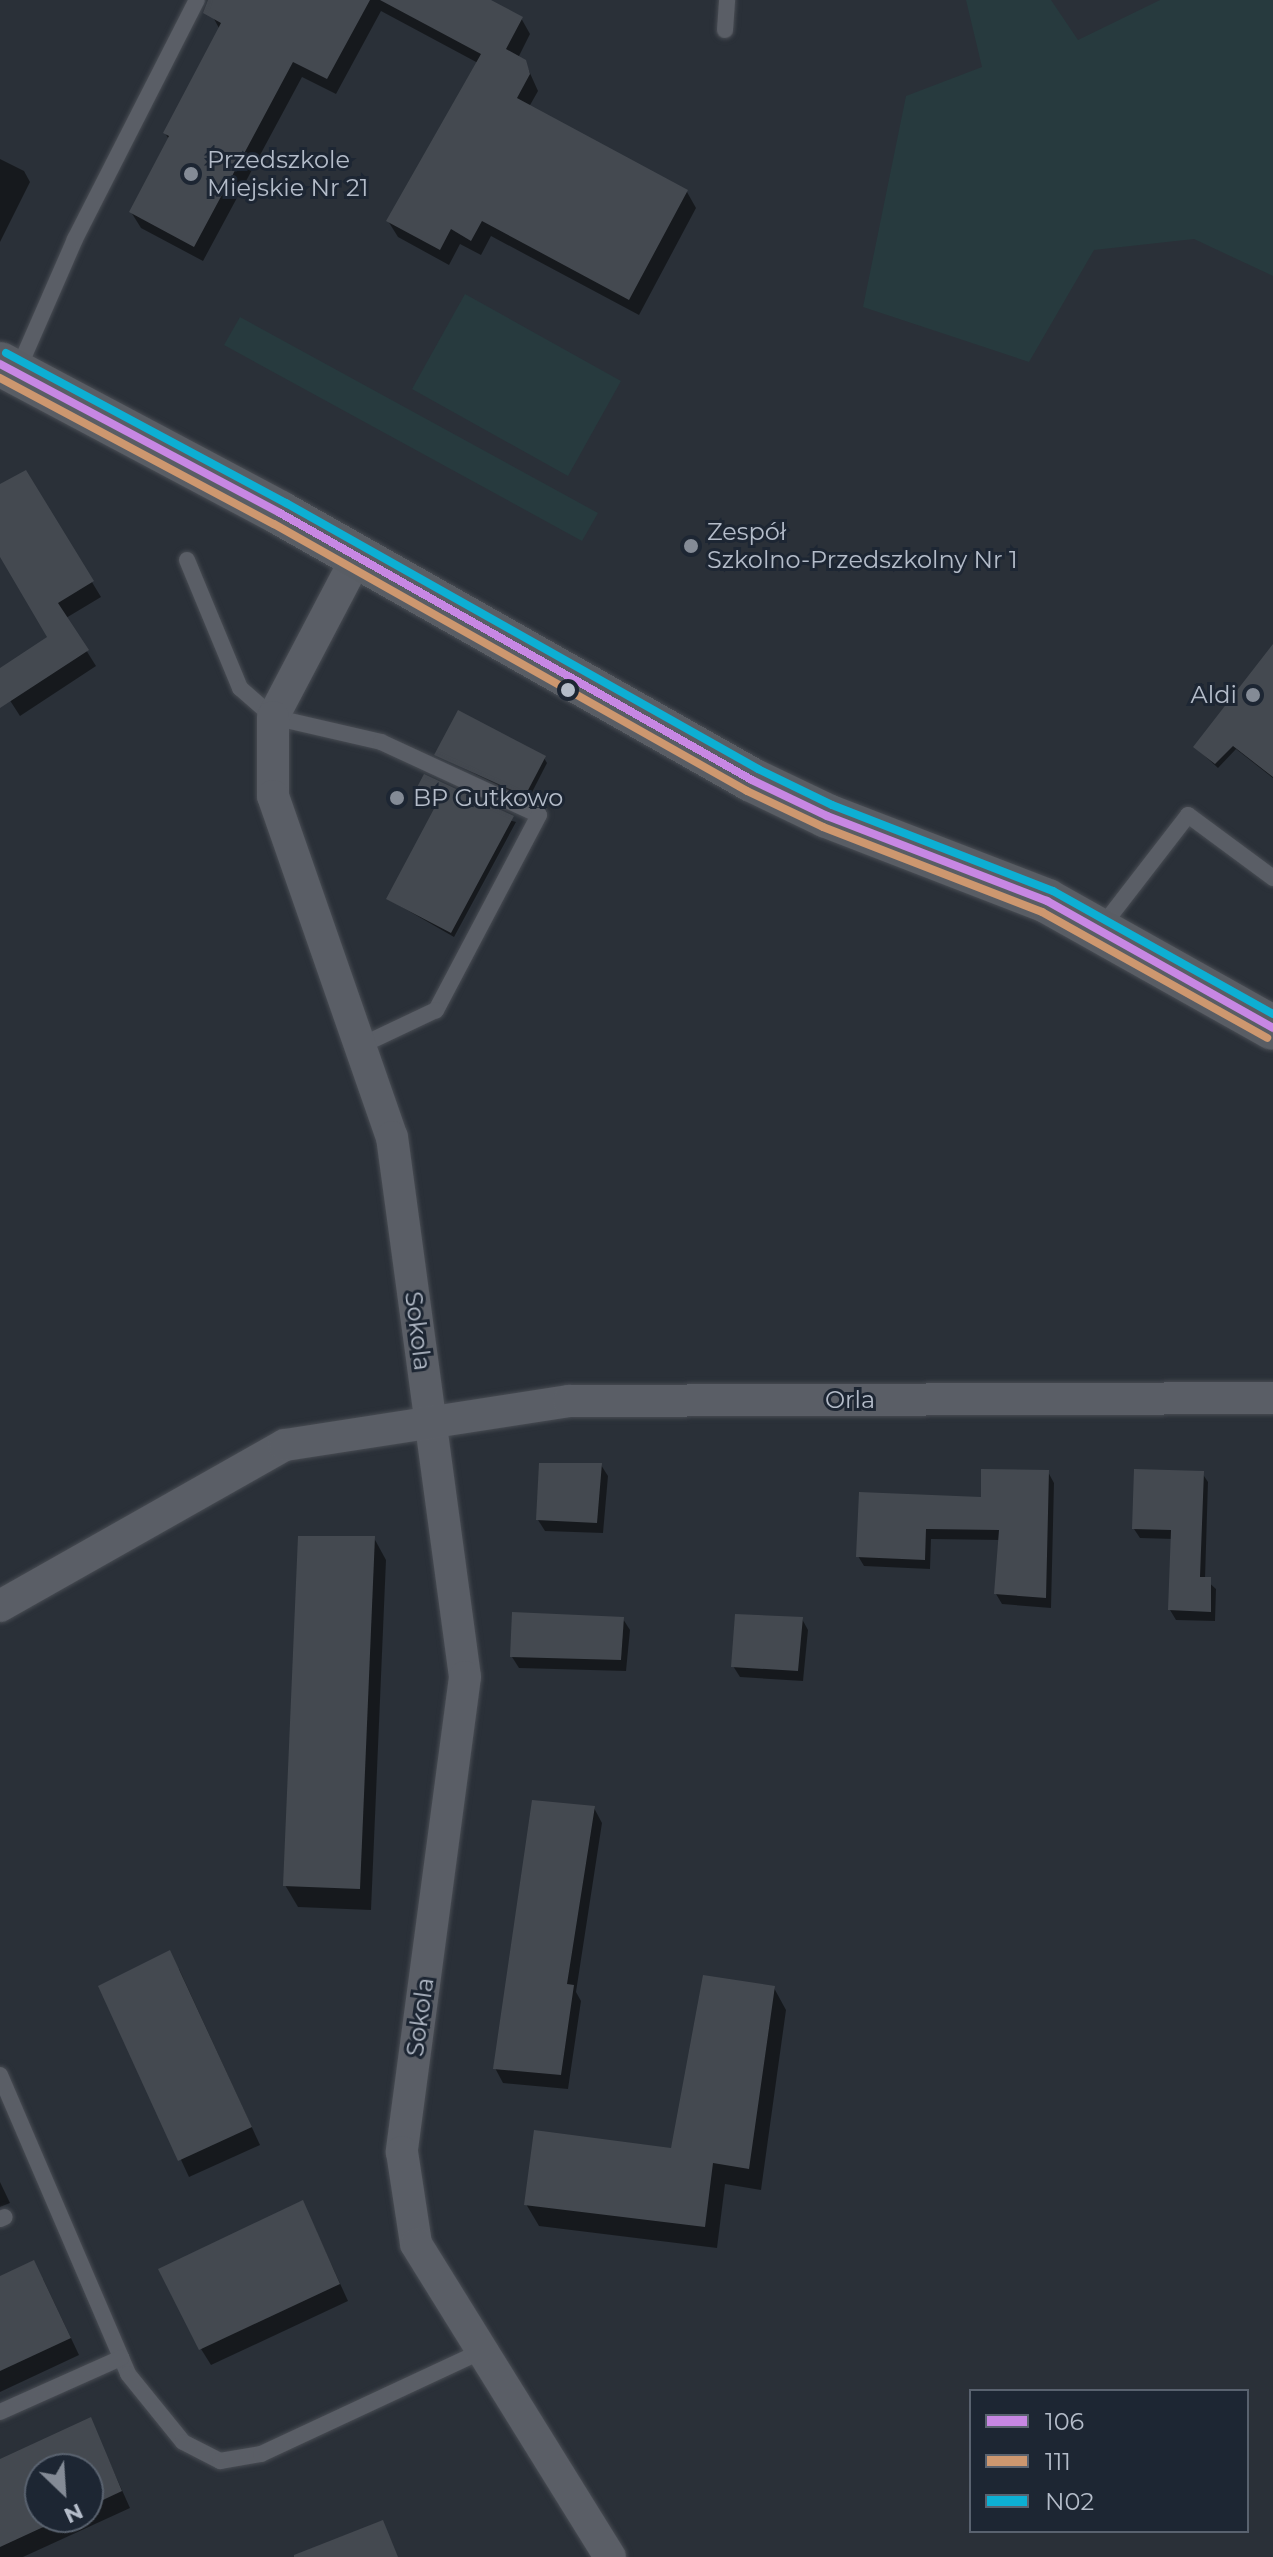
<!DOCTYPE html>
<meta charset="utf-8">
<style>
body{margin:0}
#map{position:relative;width:1273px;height:2557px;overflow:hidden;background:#2a3038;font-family:Montserrat,sans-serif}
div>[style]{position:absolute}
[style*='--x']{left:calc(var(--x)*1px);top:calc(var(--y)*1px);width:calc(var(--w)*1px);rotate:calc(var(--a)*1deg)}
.green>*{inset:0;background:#273a3e}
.shadow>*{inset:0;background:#0007}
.building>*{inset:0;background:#444950}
.roads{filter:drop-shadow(0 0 2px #484c53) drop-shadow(0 0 2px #484c53)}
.lane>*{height:16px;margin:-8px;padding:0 8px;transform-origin:8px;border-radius:8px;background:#5a5e66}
.street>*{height:32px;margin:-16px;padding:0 16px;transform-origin:16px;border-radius:16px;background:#5a5e66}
.secondary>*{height:44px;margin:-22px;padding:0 22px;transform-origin:22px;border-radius:22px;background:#595d64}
.bus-1>*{height:8px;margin:-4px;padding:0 4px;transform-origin:4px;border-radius:4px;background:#c787e3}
.bus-2>*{height:8px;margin:-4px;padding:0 4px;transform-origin:4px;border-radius:4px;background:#cd976f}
.bus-3>*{height:8px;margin:-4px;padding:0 4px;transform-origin:4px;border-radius:4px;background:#0dafd3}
.dots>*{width:22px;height:22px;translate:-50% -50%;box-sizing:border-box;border:4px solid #1d2633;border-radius:50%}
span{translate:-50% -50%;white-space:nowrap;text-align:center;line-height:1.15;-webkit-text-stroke:6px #1d2633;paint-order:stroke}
.poi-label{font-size:24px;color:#b4bcc9}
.left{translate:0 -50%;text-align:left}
.right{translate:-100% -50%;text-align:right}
.street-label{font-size:24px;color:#b4bcc9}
.legend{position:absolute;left:969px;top:2389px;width:280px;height:144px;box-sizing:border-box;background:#1d2633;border:2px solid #59626f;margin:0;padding:10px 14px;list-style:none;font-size:24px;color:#b4bcc9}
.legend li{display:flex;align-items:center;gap:16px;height:40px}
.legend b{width:40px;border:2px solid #59626f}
.north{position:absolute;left:24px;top:2453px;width:80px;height:80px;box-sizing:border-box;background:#1d2633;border:2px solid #59626f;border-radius:50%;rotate:155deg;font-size:22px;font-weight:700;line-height:32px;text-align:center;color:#b4bcc9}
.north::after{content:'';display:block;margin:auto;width:28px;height:36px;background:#848b96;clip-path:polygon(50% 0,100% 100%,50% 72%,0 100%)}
</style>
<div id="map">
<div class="green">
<div style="clip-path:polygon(966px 0,1051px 0,1078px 40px,1160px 0,1273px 0,1273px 276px,1194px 239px,1094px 250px,1029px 362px,863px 307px,906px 96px,982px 67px)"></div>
<div style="clip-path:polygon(465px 294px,621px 381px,568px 476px,412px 389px)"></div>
<div style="clip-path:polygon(240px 317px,598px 513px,582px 541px,224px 345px)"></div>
</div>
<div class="shadow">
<div style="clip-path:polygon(222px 0,487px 0,521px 18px,530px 34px,518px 58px,525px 62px,538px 91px,529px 107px,687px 192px,696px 208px,639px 315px,491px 236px,481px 255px,460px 244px,449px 265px,398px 237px,388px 221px,478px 63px,381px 11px,336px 94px,302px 77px,203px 261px,141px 228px,131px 212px,170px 141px,165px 133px,220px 30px,213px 17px)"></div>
<div style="clip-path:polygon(0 159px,24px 171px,30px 182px,0 242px)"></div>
<div style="clip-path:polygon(25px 472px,101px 597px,66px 618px,96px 666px,20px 716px,0 685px,0 670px,49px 638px,0 554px,0 486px)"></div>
<div style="clip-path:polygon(1273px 647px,1273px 778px,1236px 749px,1218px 768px,1195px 747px)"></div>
<div style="clip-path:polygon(437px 755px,544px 758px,547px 763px,528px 800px)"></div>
<div style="clip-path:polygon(417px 793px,516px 822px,454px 937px,388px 899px,437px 807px)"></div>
<div style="clip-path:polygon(601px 1465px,608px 1476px,603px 1533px,545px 1531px,538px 1520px)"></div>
<div style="clip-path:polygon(1048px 1472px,1054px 1483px,1051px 1608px,1002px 1604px,996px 1594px,1000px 1540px,931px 1539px,930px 1569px,864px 1566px,858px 1556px)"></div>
<div style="clip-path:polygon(1202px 1473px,1208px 1482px,1205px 1579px,1216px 1589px,1215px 1621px,1176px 1620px,1170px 1610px,1173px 1539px,1140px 1538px,1134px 1529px)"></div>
<div style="clip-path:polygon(374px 1538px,386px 1560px,371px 1910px,298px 1907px,285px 1885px)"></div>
<div style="clip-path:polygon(623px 1619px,630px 1630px,626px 1671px,519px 1668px,512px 1657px)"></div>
<div style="clip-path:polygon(802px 1619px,808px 1630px,803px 1681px,740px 1677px,733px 1666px)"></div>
<div style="clip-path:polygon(594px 1808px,602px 1823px,576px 1992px,581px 2001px,568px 2089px,503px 2083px,495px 2068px)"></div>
<div style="clip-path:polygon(179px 1969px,260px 2145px,189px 2177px,100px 1987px)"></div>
<div style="clip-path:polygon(774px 1988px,786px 2010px,761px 2190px,725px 2184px,717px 2248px,539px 2226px,526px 2204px,673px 2150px)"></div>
<div style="clip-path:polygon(0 2182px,10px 2203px,0 2207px)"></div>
<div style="clip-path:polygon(311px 2220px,348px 2301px,211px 2365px,201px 2349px)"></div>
<div style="clip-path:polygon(0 2278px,43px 2279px,79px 2355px,0 2392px)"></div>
<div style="clip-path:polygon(evenodd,90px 2419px,130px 2508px,23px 2557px,0 2557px,0 2461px,90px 2419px,40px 2469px,88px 2469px,88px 2517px,40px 2517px,40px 2469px)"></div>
</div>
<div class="building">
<div style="clip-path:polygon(208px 0,370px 0,327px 79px,293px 62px,194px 247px,129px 212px,169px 136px,163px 133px,221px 23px,203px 13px)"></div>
<div style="clip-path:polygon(380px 0,491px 0,523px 17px,506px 49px,526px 60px,530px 74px,517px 98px,688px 190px,629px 300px,482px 221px,471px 241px,451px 229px,440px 250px,386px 221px,481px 54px)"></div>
<div style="clip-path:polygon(26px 470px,94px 581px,58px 603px,89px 650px,0 708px,0 668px,47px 637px,0 557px,0 484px)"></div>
<div style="clip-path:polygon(1273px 644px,1273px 777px,1233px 746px,1215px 764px,1193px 747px)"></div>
<div style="clip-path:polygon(458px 710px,546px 756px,525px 796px,434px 755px)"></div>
<div style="clip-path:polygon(424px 774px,514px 816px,451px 933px,386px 899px,436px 805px,414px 793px)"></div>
<div style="clip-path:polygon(539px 1463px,602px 1463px,597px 1523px,536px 1520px)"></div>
<div style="clip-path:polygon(981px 1469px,1049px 1470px,1046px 1598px,994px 1594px,999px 1530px,926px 1529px,925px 1560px,856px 1557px,859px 1492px,981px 1497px)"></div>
<div style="clip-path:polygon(1134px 1469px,1204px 1471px,1200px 1577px,1211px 1577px,1211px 1612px,1168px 1610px,1171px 1530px,1132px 1529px)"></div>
<div style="clip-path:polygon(298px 1536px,375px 1536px,360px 1889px,283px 1886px)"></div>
<div style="clip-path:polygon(512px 1612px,624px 1617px,621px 1660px,510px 1657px)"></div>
<div style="clip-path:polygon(735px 1614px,803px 1617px,798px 1671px,731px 1667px)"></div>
<div style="clip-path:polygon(532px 1800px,595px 1806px,567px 1984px,574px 1985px,561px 2075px,493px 2069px)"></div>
<div style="clip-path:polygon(170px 1950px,252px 2127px,178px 2161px,98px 1986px)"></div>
<div style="clip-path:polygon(703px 1975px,775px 1986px,749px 2169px,713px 2163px,705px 2227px,524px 2205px,534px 2130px,671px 2148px)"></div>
<div style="clip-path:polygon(303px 2200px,340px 2284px,199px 2350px,158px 2269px)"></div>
<div style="clip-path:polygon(34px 2260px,71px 2338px,0 2371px,0 2276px)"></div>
<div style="clip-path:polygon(91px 2417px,122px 2491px,88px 2507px,88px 2469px,40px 2469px,40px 2517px,65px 2517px,0 2547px,0 2459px)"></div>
<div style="clip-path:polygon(383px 2520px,398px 2557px,294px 2557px,294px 2555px)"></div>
</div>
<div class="roads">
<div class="lane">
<div style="--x:725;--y:30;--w:30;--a:-86"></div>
<div style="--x:17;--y:372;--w:145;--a:-66.4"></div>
<div style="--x:75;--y:239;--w:268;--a:-63"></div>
<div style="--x:187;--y:560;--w:139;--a:67.5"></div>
<div style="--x:240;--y:688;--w:44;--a:41.3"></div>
<div style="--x:273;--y:717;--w:111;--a:13"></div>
<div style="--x:381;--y:742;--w:174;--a:24.8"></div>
<div style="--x:539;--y:815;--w:221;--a:117.8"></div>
<div style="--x:436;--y:1010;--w:84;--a:154.7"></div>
<div style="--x:1100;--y:929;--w:144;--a:-52.3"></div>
<div style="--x:1188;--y:815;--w:106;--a:36.5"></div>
<div style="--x:0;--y:2075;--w:325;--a:66.8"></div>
<div style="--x:128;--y:2374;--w:87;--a:51"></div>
<div style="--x:183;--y:2442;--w:42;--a:27.2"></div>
<div style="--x:220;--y:2461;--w:42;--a:-9.7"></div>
<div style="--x:261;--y:2454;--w:242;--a:-25"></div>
<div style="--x:0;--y:2219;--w:5;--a:-22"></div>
<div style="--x:0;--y:2412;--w:133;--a:-24.1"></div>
</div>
<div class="street">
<div style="--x:356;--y:559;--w:178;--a:117.7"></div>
<div style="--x:273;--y:717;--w:79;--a:90"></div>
<div style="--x:273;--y:796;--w:361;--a:70.8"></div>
<div style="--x:392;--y:1137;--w:545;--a:82.3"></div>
<div style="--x:465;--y:1677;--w:479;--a:97.6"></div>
<div style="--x:402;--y:2152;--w:93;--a:81.3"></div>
<div style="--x:416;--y:2244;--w:368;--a:58.2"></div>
<div style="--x:0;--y:1606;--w:327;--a:-29.5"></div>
<div style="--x:285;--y:1445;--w:287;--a:-8.8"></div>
<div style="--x:569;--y:1401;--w:704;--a:-0.24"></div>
</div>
<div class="secondary">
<div style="--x:0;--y:364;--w:317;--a:28"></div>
<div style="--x:280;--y:513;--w:542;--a:29.5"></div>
<div style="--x:752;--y:780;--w:83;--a:25.6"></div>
<div style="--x:827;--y:816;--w:236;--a:21.1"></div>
<div style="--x:1047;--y:901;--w:259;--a:29.3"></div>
</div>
</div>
<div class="bus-1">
<div style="--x:0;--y:364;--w:317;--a:28"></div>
<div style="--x:280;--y:513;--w:542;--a:29.5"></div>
<div style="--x:752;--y:780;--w:83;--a:25.6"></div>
<div style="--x:827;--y:816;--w:236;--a:21.1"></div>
<div style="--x:1047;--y:901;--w:259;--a:29.3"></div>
</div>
<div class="bus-2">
<div style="--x:0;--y:378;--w:310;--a:28.1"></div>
<div style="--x:274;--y:524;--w:543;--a:29.44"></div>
<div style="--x:747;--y:791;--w:84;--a:25.3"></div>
<div style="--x:823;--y:827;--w:235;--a:21.2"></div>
<div style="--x:1042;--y:912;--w:258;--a:29.2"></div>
</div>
<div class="bus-3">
<div style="--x:6;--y:353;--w:318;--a:28.2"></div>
<div style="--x:286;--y:503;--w:542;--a:29.4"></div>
<div style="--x:758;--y:769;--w:82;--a:25.9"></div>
<div style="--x:832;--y:805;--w:237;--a:21.3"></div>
<div style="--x:1053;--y:891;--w:252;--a:29.2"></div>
</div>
<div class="dots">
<div style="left:191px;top:174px;background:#848b96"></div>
<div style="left:691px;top:546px;background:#848b96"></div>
<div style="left:568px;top:690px;background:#b4bcc9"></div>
<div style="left:1253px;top:695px;background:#848b96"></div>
<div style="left:397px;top:798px;background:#848b96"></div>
</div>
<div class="poi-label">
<span class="left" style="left:207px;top:174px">Przedszkole<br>Miejskie Nr 21</span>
<span class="left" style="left:707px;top:546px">Zespół<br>Szkolno-Przedszkolny Nr 1</span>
<span class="right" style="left:1237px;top:695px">Aldi</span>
<span class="left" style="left:413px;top:798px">BP Gutkowo</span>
</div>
<div class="street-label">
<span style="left:418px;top:1331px;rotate:83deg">Sokola</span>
<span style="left:850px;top:1400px">Orla</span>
<span style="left:420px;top:2017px;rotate:-82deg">Sokola</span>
</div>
<ul class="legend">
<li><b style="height:10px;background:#c787e3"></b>106</li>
<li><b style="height:10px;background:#cd976f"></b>111</li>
<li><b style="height:10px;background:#0dafd3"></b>N02</li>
</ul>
<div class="north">N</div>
</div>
